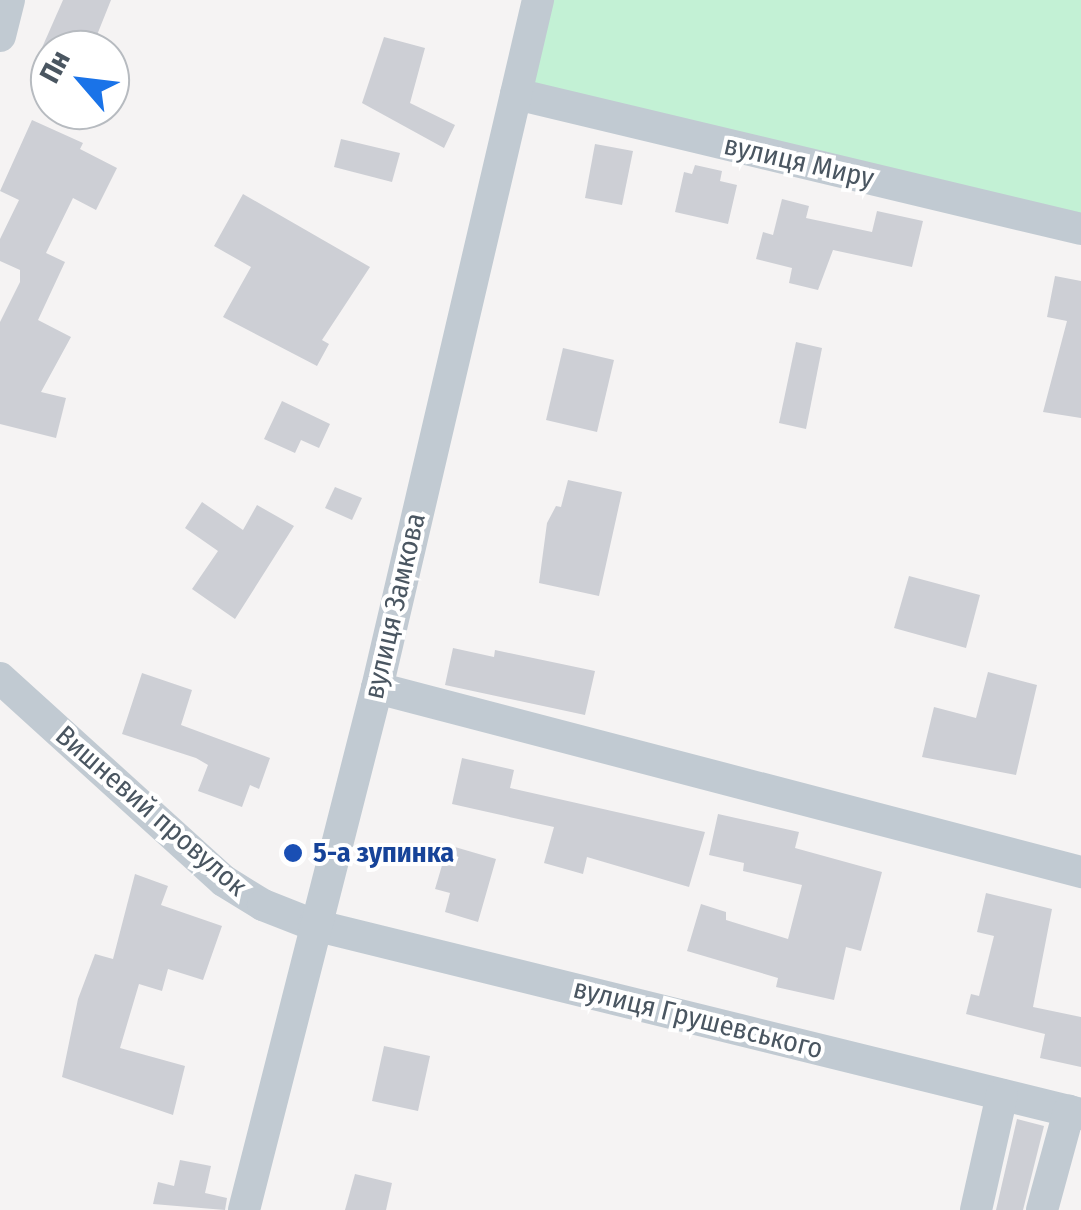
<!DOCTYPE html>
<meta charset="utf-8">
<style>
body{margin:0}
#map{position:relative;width:1081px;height:1210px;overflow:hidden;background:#f5f3f3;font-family:"Fira Sans Condensed",sans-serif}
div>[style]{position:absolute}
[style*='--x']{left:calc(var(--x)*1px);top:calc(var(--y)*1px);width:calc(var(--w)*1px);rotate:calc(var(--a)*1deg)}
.green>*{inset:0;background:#c3f1d5}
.building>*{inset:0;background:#cdcfd5}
.minor>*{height:32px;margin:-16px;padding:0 16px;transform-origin:16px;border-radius:16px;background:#c1cad2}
.dots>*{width:28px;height:28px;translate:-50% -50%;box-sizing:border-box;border:5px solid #fff;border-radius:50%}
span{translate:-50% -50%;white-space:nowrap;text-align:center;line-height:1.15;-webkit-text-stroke:8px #fff;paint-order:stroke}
.street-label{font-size:28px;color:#4a5661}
.transit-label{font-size:28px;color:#164399;font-weight:700}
.left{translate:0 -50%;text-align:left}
.north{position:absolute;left:30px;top:30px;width:100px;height:100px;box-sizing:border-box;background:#fff;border:2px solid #b7bbc0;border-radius:50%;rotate:298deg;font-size:28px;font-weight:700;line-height:40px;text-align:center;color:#4a5661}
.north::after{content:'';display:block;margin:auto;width:35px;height:45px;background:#1a73e8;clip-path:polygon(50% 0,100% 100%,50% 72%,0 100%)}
</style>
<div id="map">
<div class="green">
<div style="clip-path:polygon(538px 0,1081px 0,1081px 223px,517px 94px)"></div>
</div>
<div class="building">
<div style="clip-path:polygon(63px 0,111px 0,91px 50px,41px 50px)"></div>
<div style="clip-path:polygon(384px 37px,425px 48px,410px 103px,455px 125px,444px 148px,362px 103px)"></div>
<div style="clip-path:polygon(32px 120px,83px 143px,80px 149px,117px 168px,96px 210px,73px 198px,46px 253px,65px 262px,38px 320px,71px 337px,41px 392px,66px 398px,56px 438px,0 424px,0 322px,20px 282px,20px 270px,0 261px,0 239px,19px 200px,0 191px)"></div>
<div style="clip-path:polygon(341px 139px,400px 153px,392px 182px,334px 167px)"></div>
<div style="clip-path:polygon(595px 144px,633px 151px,622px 205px,585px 198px)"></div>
<div style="clip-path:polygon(695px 165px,722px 171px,720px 181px,737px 185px,728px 224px,675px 212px,684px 172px,692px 174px)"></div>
<div style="clip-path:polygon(243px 194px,370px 267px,322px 340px,329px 344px,317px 366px,223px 317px,251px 267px,214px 246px)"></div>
<div style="clip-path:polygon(782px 199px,809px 206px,806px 218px,872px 232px,877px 211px,923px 221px,912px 267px,833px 250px,818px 290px,789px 283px,792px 268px,756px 259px,763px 232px,773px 235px)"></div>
<div style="clip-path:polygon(1055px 276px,1081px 281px,1081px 418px,1043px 412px,1067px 321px,1047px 317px)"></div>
<div style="clip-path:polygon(796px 342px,822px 348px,806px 429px,779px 423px)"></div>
<div style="clip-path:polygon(563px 348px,614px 360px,597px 432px,546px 420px)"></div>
<div style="clip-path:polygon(282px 401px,330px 424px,319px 448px,301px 440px,295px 453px,264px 439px)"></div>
<div style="clip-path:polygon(568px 480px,622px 492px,599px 596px,539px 583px,547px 523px,556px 506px,561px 507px)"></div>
<div style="clip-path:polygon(335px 487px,362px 498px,352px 520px,325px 508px)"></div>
<div style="clip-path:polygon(202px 502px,243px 530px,257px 505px,294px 526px,235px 619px,192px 589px,218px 551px,185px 528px)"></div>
<div style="clip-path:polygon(909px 576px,980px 595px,966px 648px,894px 628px)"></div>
<div style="clip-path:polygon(453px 648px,494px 657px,495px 650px,595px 671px,585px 715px,445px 685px)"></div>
<div style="clip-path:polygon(988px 672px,1037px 685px,1016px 775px,922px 757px,934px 707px,976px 718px)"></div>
<div style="clip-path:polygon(142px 673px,192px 690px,181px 725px,270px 758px,259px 789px,250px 785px,242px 807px,198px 791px,208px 765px,196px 758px,122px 734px)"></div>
<div style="clip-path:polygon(462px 758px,514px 770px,510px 788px,705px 832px,689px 887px,587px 857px,583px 874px,544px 863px,554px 827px,452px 804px)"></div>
<div style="clip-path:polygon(718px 814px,799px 832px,795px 848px,882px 872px,861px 951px,846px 947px,834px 1000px,776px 987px,778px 978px,687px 951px,701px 904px,726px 912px,726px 920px,788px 939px,802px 885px,743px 871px,744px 863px,709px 855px)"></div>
<div style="clip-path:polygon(448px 845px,496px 859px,478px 922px,445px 912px,450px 893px,435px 889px)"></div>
<div style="clip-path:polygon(135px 874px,168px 886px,161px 905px,222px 926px,203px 980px,168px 969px,162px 991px,139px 984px,120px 1048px,185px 1066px,173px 1115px,62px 1077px,78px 999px,95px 954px,113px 959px)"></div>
<div style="clip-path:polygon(986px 893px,1052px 909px,1033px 1007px,1081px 1017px,1081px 1067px,1040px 1058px,1045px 1034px,966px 1014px,971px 994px,979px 996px,994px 936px,977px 932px)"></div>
<div style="clip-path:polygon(384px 1046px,430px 1056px,418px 1111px,372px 1101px)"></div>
<div style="clip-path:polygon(1017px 1119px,1044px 1126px,1023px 1210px,996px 1210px)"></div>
<div style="clip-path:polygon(180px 1160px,211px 1166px,205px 1193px,227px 1198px,225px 1210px,153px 1204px,158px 1182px,174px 1186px)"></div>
<div style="clip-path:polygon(355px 1174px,392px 1183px,386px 1210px,345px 1210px)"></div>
</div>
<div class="minor">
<div style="--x:0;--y:36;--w:37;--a:-76"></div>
<div style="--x:516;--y:94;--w:581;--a:13.44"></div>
<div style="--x:0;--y:678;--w:302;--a:42.2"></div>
<div style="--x:224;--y:881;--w:46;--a:31.6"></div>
<div style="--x:263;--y:905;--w:55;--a:21.4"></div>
<div style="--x:314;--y:925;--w:790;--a:13.84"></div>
<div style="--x:377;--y:688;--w:728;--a:14.65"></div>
<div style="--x:244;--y:1210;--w:539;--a:-75.71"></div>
<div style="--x:377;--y:688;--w:707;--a:-76.83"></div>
<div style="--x:976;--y:1210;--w:118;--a:-77.3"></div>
<div style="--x:1042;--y:1210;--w:103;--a:-74.7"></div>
</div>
<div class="dots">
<div style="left:293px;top:853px;background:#1a4fb4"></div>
</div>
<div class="street-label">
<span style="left:799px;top:162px;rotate:13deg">вулиця Миру</span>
<span style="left:395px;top:606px;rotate:-77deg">вулиця Замкова</span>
<span style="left:151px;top:811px;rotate:41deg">Вишневий провулок</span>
<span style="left:698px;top:1019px;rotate:14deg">вулиця Грушевського</span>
</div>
<div class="transit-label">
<span class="left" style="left:313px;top:853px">5-а зупинка</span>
</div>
<div class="north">Пн</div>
</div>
